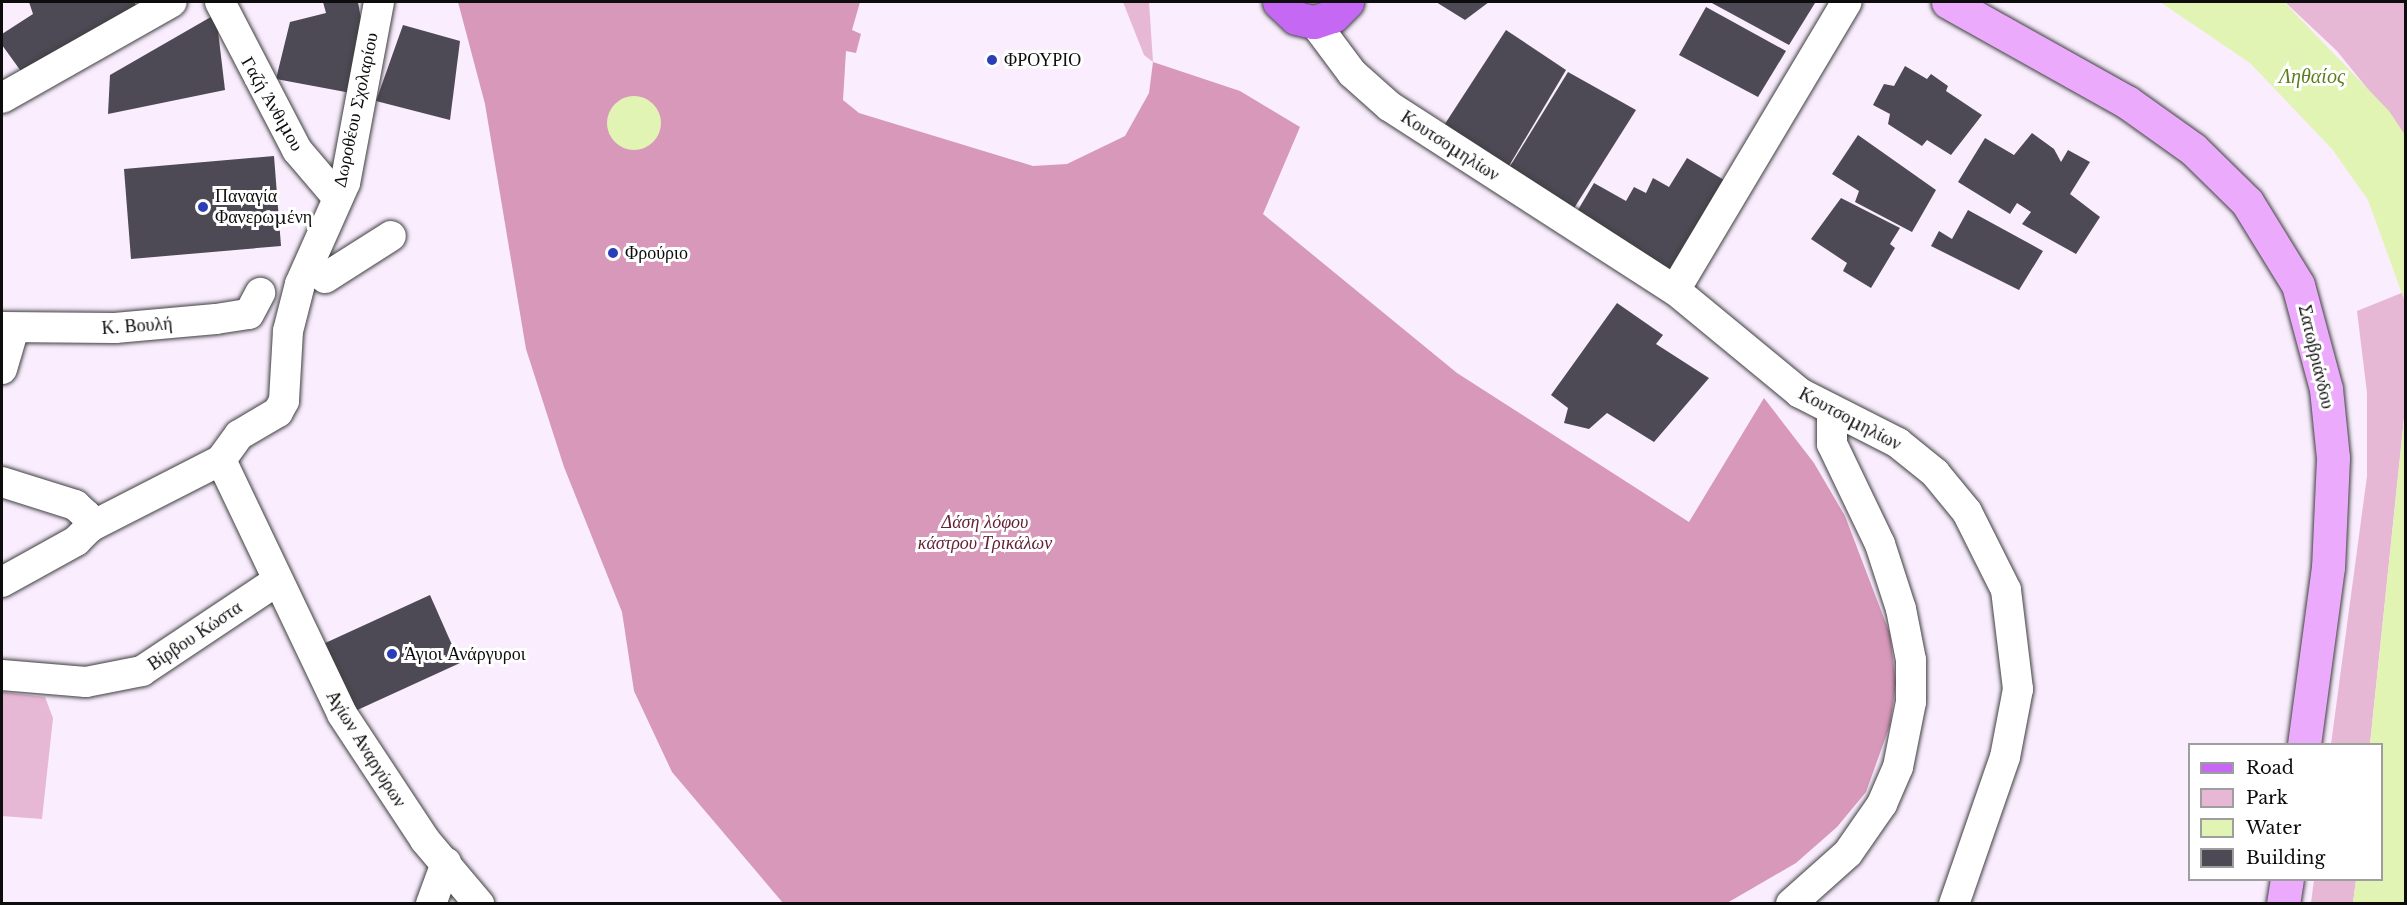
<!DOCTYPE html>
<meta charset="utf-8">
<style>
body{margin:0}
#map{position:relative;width:2407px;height:905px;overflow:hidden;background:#f9edfe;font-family:"Libre Baskerville",serif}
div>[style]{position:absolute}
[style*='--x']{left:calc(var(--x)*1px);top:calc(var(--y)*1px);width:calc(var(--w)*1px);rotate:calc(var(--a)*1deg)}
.green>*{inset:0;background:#e7b8d5}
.forest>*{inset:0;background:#d798ba}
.water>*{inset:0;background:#e2f4b4}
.round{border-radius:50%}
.building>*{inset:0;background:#4d4955}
.roads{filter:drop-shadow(0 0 2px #404040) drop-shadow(0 0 2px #404040)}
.street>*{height:30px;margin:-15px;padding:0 15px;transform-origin:15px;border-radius:15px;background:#fff}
.secondary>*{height:33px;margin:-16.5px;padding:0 16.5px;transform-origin:16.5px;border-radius:16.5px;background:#ebaafc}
.primary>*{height:33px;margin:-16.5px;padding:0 16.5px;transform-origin:16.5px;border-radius:16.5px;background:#c568f4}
.dots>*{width:16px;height:16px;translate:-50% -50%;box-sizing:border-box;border:3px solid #fff;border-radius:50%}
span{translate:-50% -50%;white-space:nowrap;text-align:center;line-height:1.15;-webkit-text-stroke:6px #fff;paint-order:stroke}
.poi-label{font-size:18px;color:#0d0d0d}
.left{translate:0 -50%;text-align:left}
.street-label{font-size:18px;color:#0d0d0d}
.park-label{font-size:18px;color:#621f33;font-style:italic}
.water-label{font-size:20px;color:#5b7f18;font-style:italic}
.frame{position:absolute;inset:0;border:3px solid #0d0d0d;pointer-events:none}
.legend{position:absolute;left:2188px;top:743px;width:195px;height:138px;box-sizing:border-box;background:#fff;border:2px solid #9e9e9e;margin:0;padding:8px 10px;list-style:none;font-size:18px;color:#0d0d0d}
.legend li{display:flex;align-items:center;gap:12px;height:30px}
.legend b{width:30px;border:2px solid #9e9e9e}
</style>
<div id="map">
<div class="green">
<div style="clip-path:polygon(1123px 2px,1149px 2px,1153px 62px,1144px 55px)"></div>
<div style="clip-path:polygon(2285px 2px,2405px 2px,2405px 135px,2337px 51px)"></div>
<div style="clip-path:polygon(2404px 292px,2405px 409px,2370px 744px,2331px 744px,2367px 476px,2367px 393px,2357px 311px)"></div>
<div style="clip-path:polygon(2px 692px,45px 697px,53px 718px,42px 819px,2px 816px)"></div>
<div style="clip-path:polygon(2314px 880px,2356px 880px,2353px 903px,2311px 903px)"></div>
</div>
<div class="forest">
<div style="clip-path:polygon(458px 2px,860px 2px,852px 30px,861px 34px,856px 53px,846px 51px,843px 100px,859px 113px,1033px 166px,1067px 164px,1125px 136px,1149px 93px,1153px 62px,1240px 91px,1300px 127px,1263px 214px,1457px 373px,1689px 522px,1764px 398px,1814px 463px,1845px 516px,1890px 634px,1896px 683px,1890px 725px,1866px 792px,1837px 827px,1796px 863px,1727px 903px,783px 903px,672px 772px,634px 691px,622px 612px,564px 467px,526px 349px,485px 104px)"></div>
</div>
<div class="water">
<div style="clip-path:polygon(2160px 2px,2284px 2px,2389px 111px,2405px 135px,2405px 302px,2368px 200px,2332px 149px,2250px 63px)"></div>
<div class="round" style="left:607px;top:96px;width:54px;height:54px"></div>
<div style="clip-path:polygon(2405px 409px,2405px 903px,2353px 903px,2356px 880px,2382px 880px,2382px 744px,2370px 744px)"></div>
</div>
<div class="building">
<div style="clip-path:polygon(29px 2px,134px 2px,140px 11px,23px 74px,2px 45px,2px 34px,33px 14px)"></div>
<div style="clip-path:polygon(323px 2px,358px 2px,365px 41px,351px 93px,276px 79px,290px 22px,326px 13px)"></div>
<div style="clip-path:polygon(1436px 2px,1489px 2px,1465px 20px)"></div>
<div style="clip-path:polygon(1710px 2px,1813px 2px,1815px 3px,1789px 45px)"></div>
<div style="clip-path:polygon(1706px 7px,1786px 51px,1758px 97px,1679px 55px)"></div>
<div style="clip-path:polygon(216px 14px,225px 90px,108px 114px,110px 75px)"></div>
<div style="clip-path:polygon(403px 25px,460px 41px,450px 120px,376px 101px)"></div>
<div style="clip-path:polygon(1506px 30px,1566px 70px,1506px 171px,1439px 133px)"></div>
<div style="clip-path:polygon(1905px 66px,1927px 79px,1931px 74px,1948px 86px,1946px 91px,1982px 115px,1951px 155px,1927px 140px,1922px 146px,1888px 124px,1890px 114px,1873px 105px,1884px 84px,1894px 86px)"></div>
<div style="clip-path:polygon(1568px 72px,1636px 110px,1571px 213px,1507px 171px)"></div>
<div style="clip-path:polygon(2032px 133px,2054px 149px,2061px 162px,2068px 150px,2090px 162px,2070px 194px,2100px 217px,2076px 254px,2022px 224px,2031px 212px,2017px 203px,2010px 214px,1958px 182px,1985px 138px,2014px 155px)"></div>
<div style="clip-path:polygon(1858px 135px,1936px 190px,1912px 232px,1855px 202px,1859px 191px,1832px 174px)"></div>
<div style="clip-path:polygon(274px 156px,281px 246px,131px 259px,124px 169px)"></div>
<div style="clip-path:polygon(1687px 158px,1724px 180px,1668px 275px,1575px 215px,1594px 183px,1626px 201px,1634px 187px,1646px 193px,1653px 178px,1669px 187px)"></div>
<div style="clip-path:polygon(1841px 198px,1900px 228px,1890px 244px,1895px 248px,1871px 288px,1843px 271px,1847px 263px,1811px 239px)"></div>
<div style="clip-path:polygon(1968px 210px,2043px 251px,2019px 290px,1931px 246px,1939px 231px,1952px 239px)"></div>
<div style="clip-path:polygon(1617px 303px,1663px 335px,1656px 344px,1709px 378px,1654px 442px,1607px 413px,1589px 429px,1564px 423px,1568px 408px,1551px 395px)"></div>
<div style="clip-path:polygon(430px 595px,460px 663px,353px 712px,323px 644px)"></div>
</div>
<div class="roads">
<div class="street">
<div style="--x:220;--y:2;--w:167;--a:62.5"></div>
<div style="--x:297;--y:150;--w:63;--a:49.5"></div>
<div style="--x:379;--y:2;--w:184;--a:100.6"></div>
<div style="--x:345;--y:183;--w:111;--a:114"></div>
<div style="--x:300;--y:284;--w:49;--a:104.3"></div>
<div style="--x:288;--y:331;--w:70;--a:93.3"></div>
<div style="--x:284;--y:401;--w:13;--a:119"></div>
<div style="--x:278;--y:412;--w:45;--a:149.5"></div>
<div style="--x:239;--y:435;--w:31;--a:126"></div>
<div style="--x:221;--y:460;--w:281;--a:64.5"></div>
<div style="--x:342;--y:714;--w:151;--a:56.6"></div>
<div style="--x:425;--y:840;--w:84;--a:49.8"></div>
<div style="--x:1314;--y:22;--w:64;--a:53.3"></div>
<div style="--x:1352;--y:73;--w:50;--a:41.7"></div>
<div style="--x:1389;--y:106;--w:340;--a:32.8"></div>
<div style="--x:1675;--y:290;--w:162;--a:39.5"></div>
<div style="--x:1800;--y:393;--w:110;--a:27"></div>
<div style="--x:1898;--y:443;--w:48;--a:39"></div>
<div style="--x:1935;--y:473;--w:50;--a:50.6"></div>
<div style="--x:1967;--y:512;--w:87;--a:63.4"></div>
<div style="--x:2006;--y:590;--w:100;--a:83.1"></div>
<div style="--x:2018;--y:689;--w:69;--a:100.8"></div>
<div style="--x:2005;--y:757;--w:156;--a:109.1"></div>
<div style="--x:2;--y:98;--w:195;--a:-29.5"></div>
<div style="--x:325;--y:278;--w:78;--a:-32.5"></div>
<div style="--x:1675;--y:290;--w:335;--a:-59.2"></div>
<div style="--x:2;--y:327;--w:113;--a:0.5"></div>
<div style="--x:115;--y:328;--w:101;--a:-5.1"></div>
<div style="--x:216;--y:319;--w:33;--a:-9"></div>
<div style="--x:249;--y:314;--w:24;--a:-62"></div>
<div style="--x:2;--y:369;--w:43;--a:-73.7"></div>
<div style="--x:2;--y:482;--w:77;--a:17.5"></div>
<div style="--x:75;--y:505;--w:15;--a:42"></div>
<div style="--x:86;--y:515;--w:13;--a:72"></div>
<div style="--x:2;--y:582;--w:85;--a:-29"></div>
<div style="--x:76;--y:541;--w:20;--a:-45"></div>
<div style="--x:90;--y:527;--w:147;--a:-27.1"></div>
<div style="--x:2;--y:675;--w:84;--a:4.8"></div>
<div style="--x:86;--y:682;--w:57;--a:-11.1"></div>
<div style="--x:142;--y:671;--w:162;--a:-33.7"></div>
<div style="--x:431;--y:904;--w:44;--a:-69.9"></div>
<div style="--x:1791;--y:904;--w:76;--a:-41.8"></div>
<div style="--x:1848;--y:853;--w:60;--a:-55.2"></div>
<div style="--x:1882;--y:804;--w:40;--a:-66.6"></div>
<div style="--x:1898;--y:767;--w:66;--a:-78.7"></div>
<div style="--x:1911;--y:702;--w:42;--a:-90"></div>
<div style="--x:1911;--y:660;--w:52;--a:-101.1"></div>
<div style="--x:1901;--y:609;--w:68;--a:-107.9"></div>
<div style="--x:1880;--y:544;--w:111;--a:-115.6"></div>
<div style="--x:1832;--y:444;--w:34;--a:-90"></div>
</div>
<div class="secondary">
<div style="--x:1948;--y:2;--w:205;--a:29.2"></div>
<div style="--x:2127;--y:102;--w:81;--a:35.5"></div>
<div style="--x:2193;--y:149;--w:76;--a:44.5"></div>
<div style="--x:2247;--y:202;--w:97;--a:58.4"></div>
<div style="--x:2298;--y:285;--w:108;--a:74.9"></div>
<div style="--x:2326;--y:389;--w:69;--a:84.2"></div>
<div style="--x:2333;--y:458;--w:109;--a:92.6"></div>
<div style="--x:2328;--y:567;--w:179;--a:97.7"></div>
<div style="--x:2283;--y:904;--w:24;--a:-81"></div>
</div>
<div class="primary">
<div style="--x:1279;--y:2;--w:23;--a:43"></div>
<div style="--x:1296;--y:18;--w:18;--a:13"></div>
<div style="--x:1314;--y:22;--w:20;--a:-18"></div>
<div style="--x:1333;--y:16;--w:20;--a:-45"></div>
</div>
</div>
<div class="dots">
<div style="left:992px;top:60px;background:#2a3eb8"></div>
<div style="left:203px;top:207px;background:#2a3eb8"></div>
<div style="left:613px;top:253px;background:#2a3eb8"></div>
<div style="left:392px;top:654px;background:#2a3eb8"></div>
</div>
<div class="poi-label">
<span class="left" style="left:1004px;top:60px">ΦΡΟΥΡΙΟ</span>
<span class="left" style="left:215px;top:207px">Παναγία<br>Φανερωμένη</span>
<span class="left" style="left:625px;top:253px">Φρούριο</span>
<span class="left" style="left:404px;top:654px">Άγιοι Ανάργυροι</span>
</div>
<div class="street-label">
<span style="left:272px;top:104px;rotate:60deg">Γαζή Άνθιμου</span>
<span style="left:356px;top:110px;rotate:-78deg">Δωροθέου Σχολαρίου</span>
<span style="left:1450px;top:146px;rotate:33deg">Κουτσομηλίων</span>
<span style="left:137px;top:326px;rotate:-4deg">Κ. Βουλή</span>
<span style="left:2316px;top:357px;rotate:77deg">Σατωβριάνδου</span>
<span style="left:1850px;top:419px;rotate:28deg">Κουτσομηλίων</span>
<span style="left:195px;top:636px;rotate:-34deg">Βίρβου Κώστα</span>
<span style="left:366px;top:749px;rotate:58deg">Αγίων Αναργύρων</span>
</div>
<div class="park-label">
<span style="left:985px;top:533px">Δάση λόφου<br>κάστρου Τρικάλων</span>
</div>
<div class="water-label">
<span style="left:2312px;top:76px">Ληθαίος</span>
</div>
<div class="frame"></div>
<ul class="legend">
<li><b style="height:8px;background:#c568f4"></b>Road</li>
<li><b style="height:16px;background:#e7b8d5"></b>Park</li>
<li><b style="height:16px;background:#e2f4b4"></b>Water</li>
<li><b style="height:16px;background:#4d4955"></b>Building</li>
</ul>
</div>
